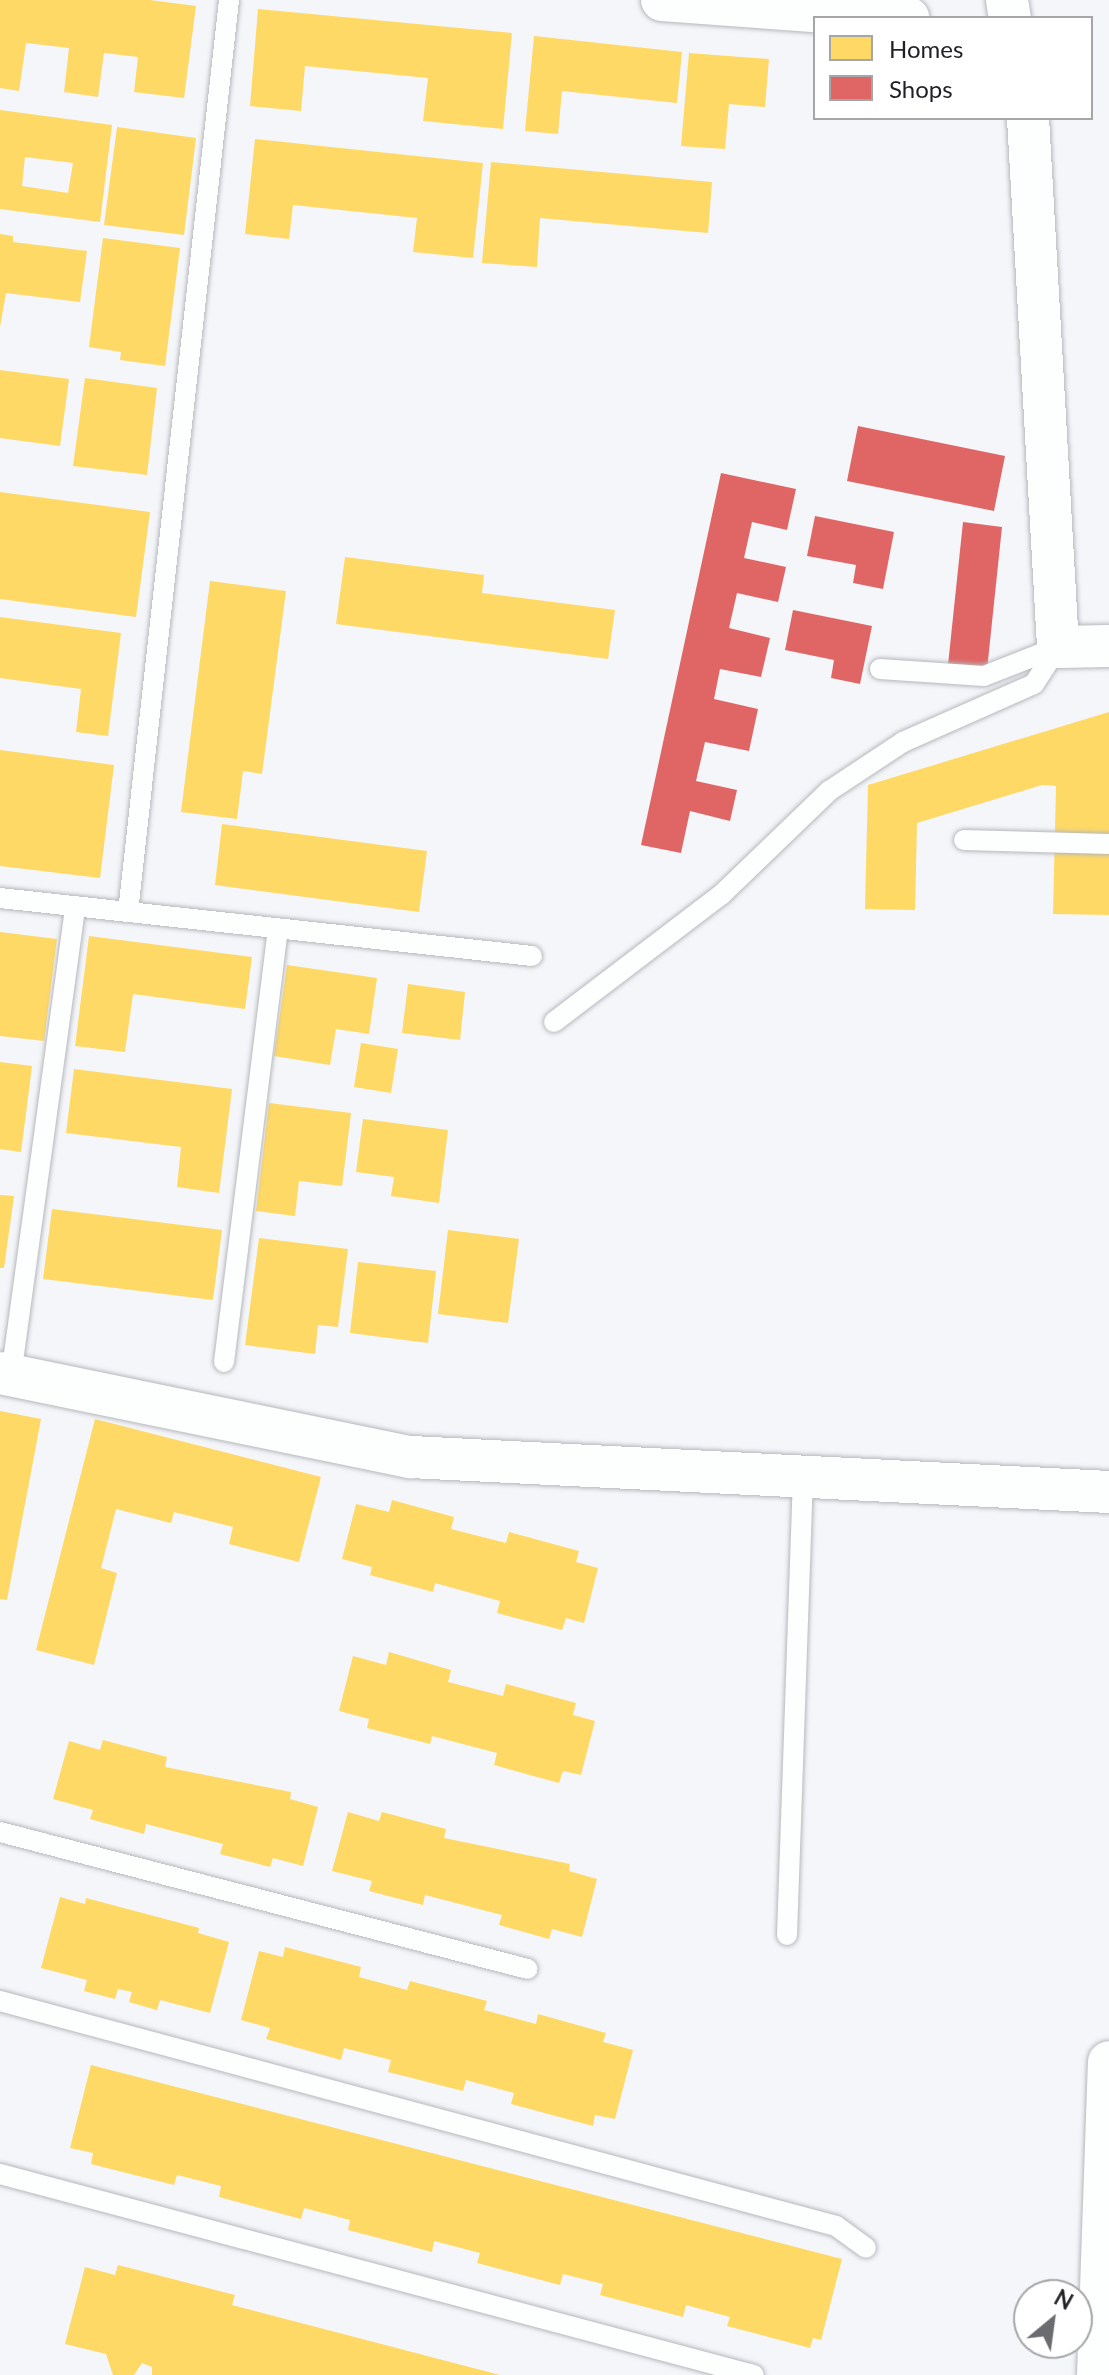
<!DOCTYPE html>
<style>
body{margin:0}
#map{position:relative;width:1109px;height:2375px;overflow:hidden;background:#f4f6fa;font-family:Lato,sans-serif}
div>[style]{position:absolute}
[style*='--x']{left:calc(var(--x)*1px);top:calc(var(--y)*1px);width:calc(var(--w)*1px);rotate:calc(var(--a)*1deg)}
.homes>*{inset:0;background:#ffd966}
.shops>*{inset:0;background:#e06666}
.roads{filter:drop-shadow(0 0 2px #b6b8bb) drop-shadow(0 0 2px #b6b8bb)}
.service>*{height:20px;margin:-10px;padding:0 10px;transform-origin:10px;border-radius:10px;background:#fdfefe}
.minor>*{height:42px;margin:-21px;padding:0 21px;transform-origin:21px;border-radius:21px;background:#fdfefe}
span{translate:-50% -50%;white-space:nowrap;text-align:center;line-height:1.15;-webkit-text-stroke:8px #fff;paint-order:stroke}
.legend{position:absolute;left:813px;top:16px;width:280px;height:104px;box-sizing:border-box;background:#fff;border:2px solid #a5a6a8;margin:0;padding:10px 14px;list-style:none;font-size:24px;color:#1f2126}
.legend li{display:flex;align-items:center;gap:16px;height:40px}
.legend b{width:40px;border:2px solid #a5a6a8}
.north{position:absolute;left:1013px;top:2279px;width:80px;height:80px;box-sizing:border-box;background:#fff;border:2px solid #a5a6a8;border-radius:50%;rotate:29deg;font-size:22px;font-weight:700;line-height:32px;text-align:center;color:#1f2126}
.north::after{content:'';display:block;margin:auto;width:28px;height:36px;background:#6a6c70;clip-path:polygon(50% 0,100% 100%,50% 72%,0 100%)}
</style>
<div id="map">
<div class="homes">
<div style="clip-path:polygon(0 0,150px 0,196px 6px,184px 98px,134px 92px,138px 57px,104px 53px,98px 97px,64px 92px,69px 48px,26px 43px,19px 91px,0 88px)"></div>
<div style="clip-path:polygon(258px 9px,512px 33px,503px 129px,423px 121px,428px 78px,305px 66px,301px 111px,250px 106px)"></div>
<div style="clip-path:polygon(534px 36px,682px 52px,677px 103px,562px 91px,558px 134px,525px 131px)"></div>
<div style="clip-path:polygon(689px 53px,769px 59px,765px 107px,729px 104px,725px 149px,681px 146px)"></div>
<div style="clip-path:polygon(evenodd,0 110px,112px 125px,100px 222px,0 209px,0 110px,25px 157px,73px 163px,68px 193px,22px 186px,25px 157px)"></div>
<div style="clip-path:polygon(117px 127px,196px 138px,184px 235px,104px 225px)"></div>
<div style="clip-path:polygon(255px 139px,483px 163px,473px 258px,413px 252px,417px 218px,293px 205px,289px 239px,245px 234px)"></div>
<div style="clip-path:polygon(491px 162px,712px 182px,708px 233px,540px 218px,537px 267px,482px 263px)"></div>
<div style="clip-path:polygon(0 234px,13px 236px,13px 242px,87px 251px,80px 302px,6px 293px,0 327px)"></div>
<div style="clip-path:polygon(103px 238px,180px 248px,165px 366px,120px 360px,121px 352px,89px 347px)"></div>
<div style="clip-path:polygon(0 370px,69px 379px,60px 446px,0 438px)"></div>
<div style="clip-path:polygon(85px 378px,157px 388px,147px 475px,73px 466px)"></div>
<div style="clip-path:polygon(0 492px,150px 512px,136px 617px,0 599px)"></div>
<div style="clip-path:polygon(345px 557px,484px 575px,482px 593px,615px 610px,608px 659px,336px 624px)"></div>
<div style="clip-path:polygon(210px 581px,286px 591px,262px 774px,243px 771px,237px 819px,181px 812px)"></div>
<div style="clip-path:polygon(0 617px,121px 633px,108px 736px,76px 732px,81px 689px,0 678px)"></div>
<div style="clip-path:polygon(1109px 712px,1109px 915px,1053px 914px,1056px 786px,1042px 785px,917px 823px,915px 910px,865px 909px,868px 785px)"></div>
<div style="clip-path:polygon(0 750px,114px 765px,100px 878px,0 866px)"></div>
<div style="clip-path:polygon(222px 824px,427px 851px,419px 912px,215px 885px)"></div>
<div style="clip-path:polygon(0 932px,57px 939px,44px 1041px,0 1036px)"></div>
<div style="clip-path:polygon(89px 936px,252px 957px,245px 1009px,133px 994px,125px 1052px,75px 1046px)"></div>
<div style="clip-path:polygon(287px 965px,377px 978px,369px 1034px,336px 1029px,330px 1065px,274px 1056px)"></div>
<div style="clip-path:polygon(408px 984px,465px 992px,460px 1040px,402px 1033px)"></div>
<div style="clip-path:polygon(361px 1043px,398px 1049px,391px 1093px,354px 1087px)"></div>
<div style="clip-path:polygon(0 1062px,32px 1066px,21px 1152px,0 1149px)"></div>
<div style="clip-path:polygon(74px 1069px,232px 1089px,219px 1193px,177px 1187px,181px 1147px,66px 1133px)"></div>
<div style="clip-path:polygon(269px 1103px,351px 1113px,342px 1186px,299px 1181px,295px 1216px,256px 1211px)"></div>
<div style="clip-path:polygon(363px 1119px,448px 1130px,439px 1203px,391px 1196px,394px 1177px,356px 1172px)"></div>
<div style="clip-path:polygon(0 1195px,14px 1196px,4px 1268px,0 1268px)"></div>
<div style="clip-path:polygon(52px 1209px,222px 1230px,213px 1300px,43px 1279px)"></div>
<div style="clip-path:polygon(448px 1230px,519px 1239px,508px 1323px,438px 1314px)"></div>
<div style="clip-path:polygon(259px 1238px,348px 1249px,338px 1327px,318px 1325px,315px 1354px,245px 1345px)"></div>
<div style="clip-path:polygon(358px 1262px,436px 1271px,428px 1343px,350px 1333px)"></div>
<div style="clip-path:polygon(0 1411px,41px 1419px,7px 1600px,0 1599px)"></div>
<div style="clip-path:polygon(95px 1419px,321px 1477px,299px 1562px,229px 1544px,233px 1527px,174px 1512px,171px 1523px,116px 1509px,101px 1568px,117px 1573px,94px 1665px,36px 1650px)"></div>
<div style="clip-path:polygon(392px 1500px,454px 1517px,451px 1529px,506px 1543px,509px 1532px,579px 1551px,576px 1562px,598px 1568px,584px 1623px,566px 1618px,562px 1630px,497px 1613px,500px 1601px,435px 1583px,433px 1592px,370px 1575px,372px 1567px,342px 1559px,356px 1504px,389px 1512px)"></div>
<div style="clip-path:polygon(389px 1652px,451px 1670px,448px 1682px,503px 1696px,506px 1684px,576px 1703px,573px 1715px,595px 1721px,581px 1775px,563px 1771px,559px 1783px,494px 1765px,497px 1753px,432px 1736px,430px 1744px,367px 1728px,369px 1719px,339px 1711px,353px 1656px,386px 1665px)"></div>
<div style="clip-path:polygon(103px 1740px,167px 1757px,165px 1767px,291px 1792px,290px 1799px,318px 1807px,303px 1866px,273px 1858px,270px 1867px,220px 1854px,223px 1844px,146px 1824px,144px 1834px,90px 1819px,93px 1810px,53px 1799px,69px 1741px,100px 1750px)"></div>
<div style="clip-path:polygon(348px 1812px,379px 1821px,382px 1812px,446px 1829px,444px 1838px,570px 1864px,569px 1871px,597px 1879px,582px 1937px,552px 1929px,549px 1939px,499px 1925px,502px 1915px,425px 1895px,423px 1905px,369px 1891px,372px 1881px,332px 1871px)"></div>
<div style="clip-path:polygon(60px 1897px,85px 1904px,86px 1898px,199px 1928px,198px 1933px,229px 1942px,210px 2013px,160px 2000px,157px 2010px,129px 2002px,132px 1992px,118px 1989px,115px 1999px,84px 1991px,87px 1980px,41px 1968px)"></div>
<div style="clip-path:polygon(285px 1947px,361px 1967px,359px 1977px,407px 1990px,410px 1981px,487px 2001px,484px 2010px,536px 2024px,538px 2014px,606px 2033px,603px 2042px,633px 2050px,615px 2119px,595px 2115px,593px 2126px,511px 2104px,514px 2093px,466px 2080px,463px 2091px,388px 2072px,391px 2060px,344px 2048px,341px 2060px,266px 2039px,270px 2028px,241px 2020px,259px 1951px,283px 1957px)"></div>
<div style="clip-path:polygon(91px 2065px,842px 2259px,821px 2340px,813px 2338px,810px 2348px,727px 2326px,730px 2317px,686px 2305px,683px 2317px,600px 2295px,603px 2284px,563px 2274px,560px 2285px,477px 2263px,480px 2253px,434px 2241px,432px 2252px,348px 2230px,350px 2220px,304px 2208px,301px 2219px,219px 2197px,221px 2186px,177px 2175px,174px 2185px,91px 2164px,93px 2153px,70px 2148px)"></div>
<div style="clip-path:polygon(118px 2265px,235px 2295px,232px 2305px,500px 2375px,152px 2375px,152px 2367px,142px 2363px,134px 2375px,113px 2375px,106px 2354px,65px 2344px,85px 2267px,115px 2275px)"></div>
</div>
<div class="shops">
<div style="clip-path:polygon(858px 426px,1005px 456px,994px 511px,847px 481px)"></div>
<div style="clip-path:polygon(721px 473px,796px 489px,787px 530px,752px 522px,744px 558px,786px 567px,778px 602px,737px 593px,729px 628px,770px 638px,761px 677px,720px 669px,714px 699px,758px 709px,749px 751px,705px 742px,696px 781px,737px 790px,730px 821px,690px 811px,681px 853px,641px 845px)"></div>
<div style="clip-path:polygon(815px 516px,894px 532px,883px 589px,853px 583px,856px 565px,807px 556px)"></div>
<div style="clip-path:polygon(963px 522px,1002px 527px,987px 670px,948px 665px)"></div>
<div style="clip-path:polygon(793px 610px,872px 626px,860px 684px,831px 678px,834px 660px,785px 650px)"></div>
</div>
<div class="roads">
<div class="service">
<div style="--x:880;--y:669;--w:104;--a:3.9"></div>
<div style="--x:984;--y:676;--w:79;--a:-21.4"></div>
<div style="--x:964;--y:840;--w:145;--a:1.6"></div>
<div style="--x:0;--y:898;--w:535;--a:6.22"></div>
<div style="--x:128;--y:912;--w:918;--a:-83.68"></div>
<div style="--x:554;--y:1022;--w:210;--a:-37.3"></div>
<div style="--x:721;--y:895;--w:150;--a:-43.9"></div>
<div style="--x:829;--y:791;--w:89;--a:-33.5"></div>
<div style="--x:903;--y:742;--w:143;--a:-23.9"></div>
<div style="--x:1034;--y:684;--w:44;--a:-57"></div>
<div style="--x:224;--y:1362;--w:437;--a:-82.9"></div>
<div style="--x:11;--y:1376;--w:474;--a:-82.2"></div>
<div style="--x:0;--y:1832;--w:545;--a:14.55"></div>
<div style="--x:787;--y:1935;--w:456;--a:-88"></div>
<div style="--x:0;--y:2001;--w:866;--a:15.06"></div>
<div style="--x:836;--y:2226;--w:37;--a:36"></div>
<div style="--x:0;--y:2174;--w:780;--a:14.93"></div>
</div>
<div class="minor">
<div style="--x:662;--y:0;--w:247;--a:4.2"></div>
<div style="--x:1007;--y:0;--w:18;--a:81"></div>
<div style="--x:1028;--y:118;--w:530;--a:86.75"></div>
<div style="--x:1058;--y:647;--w:51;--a:-1.1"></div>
<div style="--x:0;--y:1373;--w:419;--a:11.6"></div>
<div style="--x:411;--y:1457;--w:699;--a:2.87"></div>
<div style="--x:1098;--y:2375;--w:313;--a:-88"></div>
</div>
</div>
<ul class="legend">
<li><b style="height:22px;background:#ffd966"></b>Homes</li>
<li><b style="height:22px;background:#e06666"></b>Shops</li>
</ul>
<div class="north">N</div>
</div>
